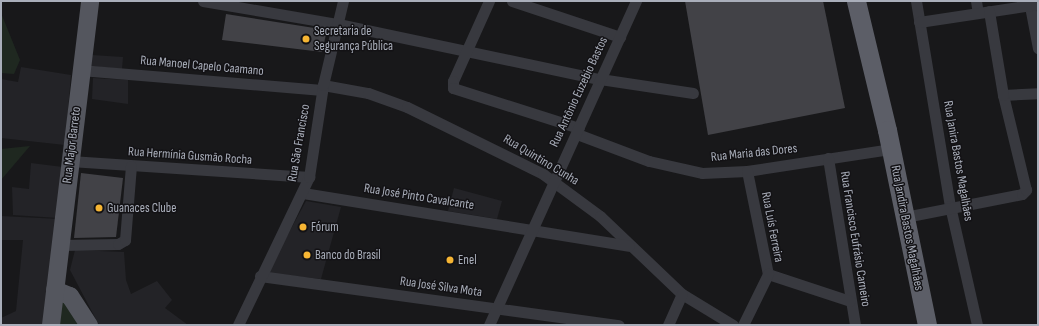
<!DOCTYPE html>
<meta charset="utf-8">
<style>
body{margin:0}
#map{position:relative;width:1039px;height:326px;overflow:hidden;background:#18181a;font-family:"Sofia Sans Condensed",sans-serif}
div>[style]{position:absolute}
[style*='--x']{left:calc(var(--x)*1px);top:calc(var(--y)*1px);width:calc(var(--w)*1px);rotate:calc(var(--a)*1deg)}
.built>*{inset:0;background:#232327}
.green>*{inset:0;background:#1f2820}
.building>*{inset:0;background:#424247}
.minor>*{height:11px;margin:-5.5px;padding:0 5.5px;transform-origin:5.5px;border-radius:5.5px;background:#38393f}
.primary>*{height:18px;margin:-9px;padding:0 9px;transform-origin:9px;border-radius:9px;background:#54565e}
.trunk>*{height:19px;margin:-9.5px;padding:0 9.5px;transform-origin:9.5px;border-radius:9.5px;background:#5c5e67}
.dots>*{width:11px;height:11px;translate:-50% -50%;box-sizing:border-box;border:2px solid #131215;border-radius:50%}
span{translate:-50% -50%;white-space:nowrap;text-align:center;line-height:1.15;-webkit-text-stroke:3px #131215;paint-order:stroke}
.poi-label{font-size:13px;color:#a9aeba}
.left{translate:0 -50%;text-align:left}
.street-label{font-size:13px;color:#a9aeba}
.frame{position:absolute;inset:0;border:2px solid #a9aeba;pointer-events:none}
</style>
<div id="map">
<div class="built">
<div style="clip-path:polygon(92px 55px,123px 57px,122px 69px,90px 66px)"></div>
<div style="clip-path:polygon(21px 67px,71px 75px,65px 145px,1px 138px,1px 79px,18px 82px)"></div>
<div style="clip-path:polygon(93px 78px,128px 80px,128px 104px,92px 99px)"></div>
<div style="clip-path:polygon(31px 163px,63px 167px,58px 218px,13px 215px,12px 187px,29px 189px)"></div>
<div style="clip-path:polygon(454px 188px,502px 201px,497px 219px,448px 211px)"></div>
<div style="clip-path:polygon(306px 201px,341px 207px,321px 279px,267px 273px)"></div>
<div style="clip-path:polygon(1px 216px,59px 219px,47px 325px,1px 325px,1px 318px,16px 311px,23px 240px,1px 240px)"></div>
<div style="clip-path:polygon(75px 250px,124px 252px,126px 280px,131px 294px,157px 281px,172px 300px,165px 308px,188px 325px,99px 325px,70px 270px)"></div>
</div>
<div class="green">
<div style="clip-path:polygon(1px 13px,20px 60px,14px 74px,1px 73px)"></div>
<div style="clip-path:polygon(30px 146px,1px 180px,1px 149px)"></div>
<div style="clip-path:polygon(59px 295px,85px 325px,56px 325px)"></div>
</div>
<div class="building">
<div style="clip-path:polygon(685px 1px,823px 1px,845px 108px,708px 135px)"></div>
<div style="clip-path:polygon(226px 14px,327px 30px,322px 52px,222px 40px)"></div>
<div style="clip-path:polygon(81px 173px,123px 178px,116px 237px,74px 238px)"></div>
</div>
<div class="minor">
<div style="--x:203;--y:1;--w:137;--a:9.7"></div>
<div style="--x:338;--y:24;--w:268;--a:11.9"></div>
<div style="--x:600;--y:79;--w:94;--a:8.6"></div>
<div style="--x:489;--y:1;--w:88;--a:114.2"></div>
<div style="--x:453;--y:81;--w:7;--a:90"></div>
<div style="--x:453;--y:88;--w:132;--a:17.6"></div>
<div style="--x:512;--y:1;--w:114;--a:18.4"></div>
<div style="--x:916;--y:1;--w:208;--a:80.6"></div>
<div style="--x:950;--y:206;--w:122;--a:77.2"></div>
<div style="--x:976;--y:1;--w:12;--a:81"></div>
<div style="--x:1029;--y:1;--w:48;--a:79.2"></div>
<div style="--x:919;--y:22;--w:120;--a:-8.6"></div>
<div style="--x:80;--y:70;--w:243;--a:4.7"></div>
<div style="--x:323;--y:85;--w:46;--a:10.1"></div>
<div style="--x:368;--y:93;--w:41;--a:19.7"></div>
<div style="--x:407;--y:107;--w:152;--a:26.2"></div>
<div style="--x:543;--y:174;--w:71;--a:36.4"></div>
<div style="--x:600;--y:216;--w:113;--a:43.6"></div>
<div style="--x:682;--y:294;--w:60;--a:31.3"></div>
<div style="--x:1003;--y:95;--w:35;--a:-3"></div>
<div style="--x:577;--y:134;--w:77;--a:20.6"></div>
<div style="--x:649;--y:161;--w:54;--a:12.8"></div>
<div style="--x:702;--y:173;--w:45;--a:-2.5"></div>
<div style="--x:747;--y:171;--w:146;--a:-8.7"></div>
<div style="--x:828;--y:158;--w:169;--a:80.8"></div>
<div style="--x:70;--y:161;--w:240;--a:3.8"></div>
<div style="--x:747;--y:171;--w:105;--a:78.5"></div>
<div style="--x:768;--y:274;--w:86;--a:18.2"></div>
<div style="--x:303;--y:193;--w:330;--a:9.2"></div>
<div style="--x:905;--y:217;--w:119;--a:-11.1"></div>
<div style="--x:1022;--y:194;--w:6;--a:-45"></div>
<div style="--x:1026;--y:190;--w:98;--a:-103.6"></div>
<div style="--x:1003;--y:95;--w:85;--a:-99.5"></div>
<div style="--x:61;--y:245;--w:57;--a:-1"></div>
<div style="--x:118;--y:244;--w:8;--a:-30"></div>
<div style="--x:125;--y:240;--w:74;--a:-85.4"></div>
<div style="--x:260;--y:276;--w:362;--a:7.8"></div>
<div style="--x:238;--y:325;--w:164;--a:-64.4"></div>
<div style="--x:309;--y:177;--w:93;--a:-81.3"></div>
<div style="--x:323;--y:85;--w:86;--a:-76.6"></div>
<div style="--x:489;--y:325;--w:356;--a:-65.6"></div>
<div style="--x:668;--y:325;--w:34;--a:-66"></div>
<div style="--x:743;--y:325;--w:57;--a:-63.9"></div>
</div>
<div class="primary">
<div style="--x:55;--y:290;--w:16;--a:22"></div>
<div style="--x:70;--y:296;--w:35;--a:57"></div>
<div style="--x:51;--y:325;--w:326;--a:-83.1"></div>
</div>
<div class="trunk">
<div style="--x:856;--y:1;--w:133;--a:76.5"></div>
<div style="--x:887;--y:130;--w:199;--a:78.4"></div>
</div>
<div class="dots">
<div style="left:306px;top:39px;background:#f6b533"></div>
<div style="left:99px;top:208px;background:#f6b533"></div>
<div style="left:303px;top:227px;background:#f6b533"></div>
<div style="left:307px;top:255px;background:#f6b533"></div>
<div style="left:450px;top:260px;background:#f6b533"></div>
</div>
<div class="poi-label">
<span class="left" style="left:314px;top:39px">Secretaria de<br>Segurança Pública</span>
<span class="left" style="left:107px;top:208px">Guanaces Clube</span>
<span class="left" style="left:311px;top:227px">Fórum</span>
<span class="left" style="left:315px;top:255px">Banco do Brasil</span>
<span class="left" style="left:458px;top:260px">Enel</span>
</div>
<div class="street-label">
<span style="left:202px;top:66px;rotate:5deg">Rua Manoel Capelo Caamano</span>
<span style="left:579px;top:92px;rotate:-65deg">Rua Antônio Euzebio Bastos</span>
<span style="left:299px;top:143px;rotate:-80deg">Rua São Francisco</span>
<span style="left:72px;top:145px;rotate:-83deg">Rua Major Barreto</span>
<span style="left:754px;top:153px;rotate:-6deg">Rua Maria das Dores</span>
<span style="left:190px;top:156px;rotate:4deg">Rua Hermínia Gusmão Rocha</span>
<span style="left:541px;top:160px;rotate:31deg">Rua Quintino Cunha</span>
<span style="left:958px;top:161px;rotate:80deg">Rua Janira Bastos Magalhães</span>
<span style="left:419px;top:197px;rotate:9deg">Rua José Pinto Cavalcante</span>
<span style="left:772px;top:227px;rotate:79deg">Rua Luís Ferreira</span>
<span style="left:907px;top:228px;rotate:79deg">Rua Jandira Bastos Magalhães</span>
<span style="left:855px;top:239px;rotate:81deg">Rua Francisco Eufrásio Carneiro</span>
<span style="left:441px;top:287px;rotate:8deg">Rua José Silva Mota</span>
</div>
<div class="frame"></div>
</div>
